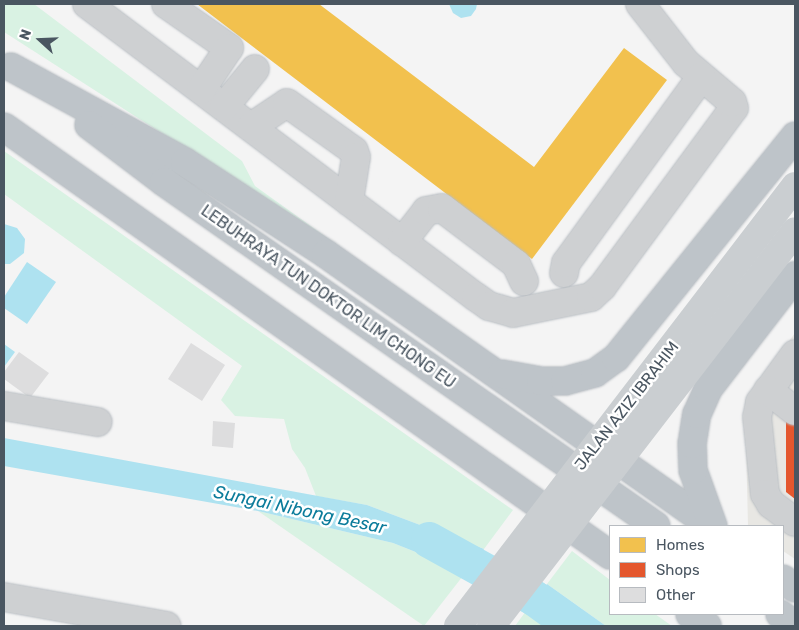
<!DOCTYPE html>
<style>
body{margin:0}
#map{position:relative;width:799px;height:630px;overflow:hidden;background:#f4f4f4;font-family:Rubik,sans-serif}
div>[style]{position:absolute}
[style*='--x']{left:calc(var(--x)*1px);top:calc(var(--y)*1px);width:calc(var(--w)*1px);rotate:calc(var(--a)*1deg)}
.commercial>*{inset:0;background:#e8e7e3}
.green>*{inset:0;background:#d9f2e3}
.water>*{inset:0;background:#aee2f0}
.homes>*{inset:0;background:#f2c14e}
.shops>*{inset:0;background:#e4572e}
.river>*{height:36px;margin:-18px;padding:0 18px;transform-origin:18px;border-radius:18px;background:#aee2f0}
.building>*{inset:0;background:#ddddde}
.roads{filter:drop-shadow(0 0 1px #b9bec3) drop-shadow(0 0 1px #b9bec3)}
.minor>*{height:28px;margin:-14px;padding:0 14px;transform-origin:14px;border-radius:14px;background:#ced0d2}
.highway>*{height:28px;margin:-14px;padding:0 14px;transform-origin:14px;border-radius:14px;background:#bec4c9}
.major-bridge>*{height:28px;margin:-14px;padding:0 14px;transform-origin:14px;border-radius:14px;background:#caced1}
span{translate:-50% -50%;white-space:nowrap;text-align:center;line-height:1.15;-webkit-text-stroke:5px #fff;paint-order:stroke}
.street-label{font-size:16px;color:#4a5661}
.water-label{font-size:18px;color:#0c7c9b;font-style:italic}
.frame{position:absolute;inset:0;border:5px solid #4a5661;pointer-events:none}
.legend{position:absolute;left:609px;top:525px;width:175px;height:90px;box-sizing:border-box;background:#fff;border:1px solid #b7bbc0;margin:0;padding:6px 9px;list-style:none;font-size:15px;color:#4a5661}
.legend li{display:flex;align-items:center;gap:10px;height:25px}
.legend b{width:25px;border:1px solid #b7bbc0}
.north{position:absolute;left:15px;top:15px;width:50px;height:50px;-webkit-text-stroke:4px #fff;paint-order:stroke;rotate:290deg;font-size:14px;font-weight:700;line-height:20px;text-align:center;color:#4a5661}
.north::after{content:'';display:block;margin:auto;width:18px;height:22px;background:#4a5661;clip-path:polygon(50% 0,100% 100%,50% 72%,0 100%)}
</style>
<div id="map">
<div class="commercial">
<div style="clip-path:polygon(795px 333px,795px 559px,783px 551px,783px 526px,748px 526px,745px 400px)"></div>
</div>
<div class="green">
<div style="clip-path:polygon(4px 4px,34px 4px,242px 161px,255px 186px,347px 252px,4px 32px)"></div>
<div style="clip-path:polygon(4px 151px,513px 510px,484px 549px,367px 505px,316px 496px,305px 468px,292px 449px,284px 419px,235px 416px,221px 400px,242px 366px,4px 194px)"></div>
<div style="clip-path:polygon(258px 511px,393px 543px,466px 572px,424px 626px)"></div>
<div style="clip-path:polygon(572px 551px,610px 580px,610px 614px,655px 614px,672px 626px,606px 626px,547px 584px)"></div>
<div style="clip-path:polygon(529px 607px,556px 626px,515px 626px)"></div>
</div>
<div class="water">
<div style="clip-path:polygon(449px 4px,477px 4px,476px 9px,471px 16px,461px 18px,453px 13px)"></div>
<div style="clip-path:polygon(4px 224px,17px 228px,25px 239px,24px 253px,10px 264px,4px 264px)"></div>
<div style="clip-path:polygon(27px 262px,56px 282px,27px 324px,4px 308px,4px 297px)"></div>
<div style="clip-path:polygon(4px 344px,15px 352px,4px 367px)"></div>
<div style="clip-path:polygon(4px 438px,367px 505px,484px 549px,466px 572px,393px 543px,258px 511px,4px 466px)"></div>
<div style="clip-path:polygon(547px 584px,606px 626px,556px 626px,529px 607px)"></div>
</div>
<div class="homes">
<div style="clip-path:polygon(197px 4px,319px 4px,534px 167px,624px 48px,667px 80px,532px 259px)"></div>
</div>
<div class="shops">
<div style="clip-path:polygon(786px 404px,795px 411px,795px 499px,786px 492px)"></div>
</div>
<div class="river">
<div style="--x:429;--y:540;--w:120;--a:28.9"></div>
<div style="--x:534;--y:598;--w:48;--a:35.7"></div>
</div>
<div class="building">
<div style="clip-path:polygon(191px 343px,225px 365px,202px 401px,168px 379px)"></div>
<div style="clip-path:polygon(19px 352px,49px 373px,30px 398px,4px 379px,4px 372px)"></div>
<div style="clip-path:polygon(213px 421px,235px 423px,233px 448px,212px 446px)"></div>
</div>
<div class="roads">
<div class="minor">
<div style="--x:87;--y:4;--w:487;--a:37"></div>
<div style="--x:476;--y:297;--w:16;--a:35"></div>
<div style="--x:489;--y:306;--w:25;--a:16"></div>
<div style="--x:513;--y:313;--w:80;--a:-11.6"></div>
<div style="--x:591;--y:297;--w:15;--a:-42"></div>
<div style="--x:602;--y:287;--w:222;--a:-53.6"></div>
<div style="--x:734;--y:108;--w:6;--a:-108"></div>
<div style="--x:732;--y:102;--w:60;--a:-139.7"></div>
<div style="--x:686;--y:63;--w:75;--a:-127.9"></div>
<div style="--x:166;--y:4;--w:77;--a:34.9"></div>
<div style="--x:229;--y:48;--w:50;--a:123.7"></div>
<div style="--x:224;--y:107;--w:49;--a:-50.8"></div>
<div style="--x:251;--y:127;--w:43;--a:-33.7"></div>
<div style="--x:287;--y:103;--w:82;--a:35.6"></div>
<div style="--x:354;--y:151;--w:6;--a:72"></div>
<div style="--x:356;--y:157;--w:45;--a:99"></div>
<div style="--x:402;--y:242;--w:39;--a:-52"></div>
<div style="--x:426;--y:211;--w:16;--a:-11"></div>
<div style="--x:442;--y:208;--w:93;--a:37.1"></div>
<div style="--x:516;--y:264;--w:19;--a:65"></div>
<div style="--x:564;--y:273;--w:10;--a:-79"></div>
<div style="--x:566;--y:263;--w:230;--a:-54"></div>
<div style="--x:795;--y:354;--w:59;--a:126.1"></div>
<div style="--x:760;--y:402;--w:15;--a:101"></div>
<div style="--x:757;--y:417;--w:77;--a:84.1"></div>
<div style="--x:765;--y:494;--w:12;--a:59"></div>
<div style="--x:771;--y:504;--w:30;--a:37"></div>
<div style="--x:768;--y:390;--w:34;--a:38"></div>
<div style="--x:4;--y:406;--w:95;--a:9.7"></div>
<div style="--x:4;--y:597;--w:165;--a:10.1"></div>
</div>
<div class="highway">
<div style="--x:11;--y:67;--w:198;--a:28.6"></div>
<div style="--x:185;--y:162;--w:168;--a:33.1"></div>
<div style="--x:326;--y:254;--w:471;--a:35.2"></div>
<div style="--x:89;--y:125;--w:94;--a:37.2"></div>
<div style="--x:164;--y:182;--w:600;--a:34.96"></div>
<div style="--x:4;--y:127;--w:742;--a:35.23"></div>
<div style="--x:502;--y:374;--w:40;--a:10"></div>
<div style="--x:541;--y:381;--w:24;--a:0"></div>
<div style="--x:565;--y:381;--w:31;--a:-15"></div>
<div style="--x:595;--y:373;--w:26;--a:-36"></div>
<div style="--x:616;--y:358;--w:285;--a:-51.1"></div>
<div style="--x:713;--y:526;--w:59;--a:-109.7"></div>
<div style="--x:693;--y:470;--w:26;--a:-92"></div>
<div style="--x:692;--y:444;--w:30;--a:-81"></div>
<div style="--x:697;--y:414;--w:27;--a:-66"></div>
<div style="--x:708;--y:389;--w:143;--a:-52.4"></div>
<div style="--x:783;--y:579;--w:15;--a:37"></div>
<div style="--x:690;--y:614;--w:21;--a:35"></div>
<div style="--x:780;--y:614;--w:19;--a:36"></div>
</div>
</div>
<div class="major-bridge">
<div style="--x:458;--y:626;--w:554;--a:-52.55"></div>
<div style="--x:491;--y:626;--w:498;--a:-52.4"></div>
</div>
<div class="street-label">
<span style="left:328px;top:297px;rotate:35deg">LEBUHRAYA TUN DOKTOR LIM CHONG EU</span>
<span style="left:627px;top:406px;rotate:-52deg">JALAN AZIZ IBRAHIM</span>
</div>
<div class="water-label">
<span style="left:300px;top:510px;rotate:12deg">Sungai Nibong Besar</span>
</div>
<div class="frame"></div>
<ul class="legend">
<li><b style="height:14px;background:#f2c14e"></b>Homes</li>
<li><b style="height:14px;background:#e4572e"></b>Shops</li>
<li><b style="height:14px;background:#ddddde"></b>Other</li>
</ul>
<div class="north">N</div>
</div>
